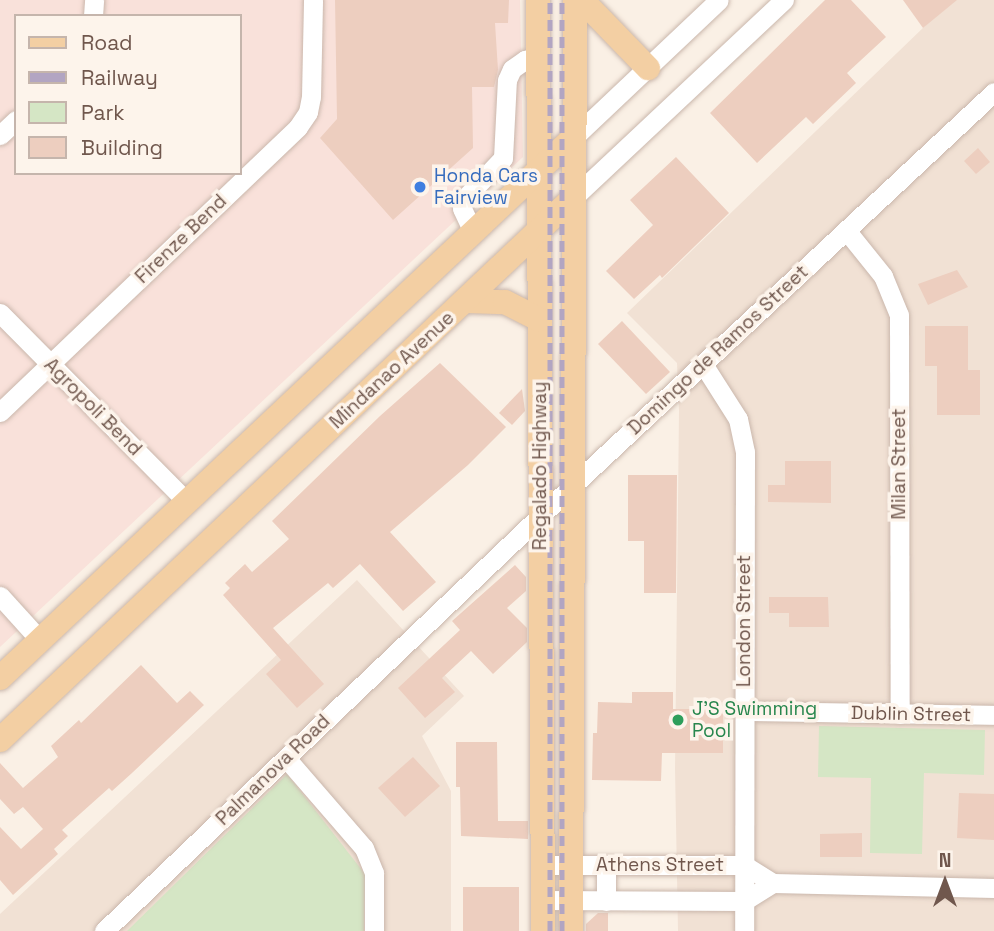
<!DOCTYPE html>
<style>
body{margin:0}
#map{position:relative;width:994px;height:931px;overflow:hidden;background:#faf0e5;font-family:"Space Grotesk",sans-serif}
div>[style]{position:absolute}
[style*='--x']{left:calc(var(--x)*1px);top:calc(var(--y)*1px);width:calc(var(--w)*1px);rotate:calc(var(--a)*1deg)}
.residential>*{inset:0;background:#f1e1d4}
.commercial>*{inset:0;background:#f9e1da}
.green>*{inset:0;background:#d5e6c5}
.building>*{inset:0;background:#edcebf}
.roads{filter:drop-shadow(0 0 2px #cab7ac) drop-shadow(0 0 2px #cab7ac)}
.minor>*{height:19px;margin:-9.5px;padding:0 9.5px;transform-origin:9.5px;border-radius:9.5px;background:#fff}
.major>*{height:24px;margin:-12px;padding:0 12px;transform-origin:12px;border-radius:12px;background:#f3cfa3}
.rail>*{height:5px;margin-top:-2.5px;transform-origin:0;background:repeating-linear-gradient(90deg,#b2a5c2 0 10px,transparent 0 17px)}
.dots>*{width:19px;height:19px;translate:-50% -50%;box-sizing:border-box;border:4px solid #fdf4eb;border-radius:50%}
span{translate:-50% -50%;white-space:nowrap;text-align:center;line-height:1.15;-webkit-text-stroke:7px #fdf4eb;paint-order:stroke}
.shop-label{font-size:19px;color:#366cbe}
.left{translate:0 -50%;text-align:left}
.street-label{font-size:19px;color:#70574d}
.leisure-label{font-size:19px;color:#27864d}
.legend{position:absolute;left:14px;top:14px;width:228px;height:161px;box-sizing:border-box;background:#fdf4eb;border:2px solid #c5b5ac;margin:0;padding:9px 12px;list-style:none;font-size:21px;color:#70574d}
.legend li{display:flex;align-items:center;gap:14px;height:35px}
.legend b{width:35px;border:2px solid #c5b5ac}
.north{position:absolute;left:910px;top:847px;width:70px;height:70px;-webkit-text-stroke:5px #fdf4eb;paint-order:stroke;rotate:0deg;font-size:19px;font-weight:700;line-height:28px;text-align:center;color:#70574d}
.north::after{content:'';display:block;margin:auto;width:24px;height:32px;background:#70574d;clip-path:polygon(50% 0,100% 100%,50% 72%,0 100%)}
</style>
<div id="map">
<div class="residential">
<div style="clip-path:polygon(952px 0,994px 0,994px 931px,678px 931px,675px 769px,679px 411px,677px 363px,627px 313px)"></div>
<div style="clip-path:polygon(357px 580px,464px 696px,422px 736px,451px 791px,451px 931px,0 931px,0 914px)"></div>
</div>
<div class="commercial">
<div style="clip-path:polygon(evenodd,0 0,520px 0,523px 157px,0 647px,0 0,16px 16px,240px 16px,240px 173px,16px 173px,16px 16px)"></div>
</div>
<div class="green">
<div style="clip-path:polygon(819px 726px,985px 730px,984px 775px,924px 773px,922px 854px,870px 853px,871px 778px,818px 777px)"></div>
<div style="clip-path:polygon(287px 774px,365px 874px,364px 931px,127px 931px)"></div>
</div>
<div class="building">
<div style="clip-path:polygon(335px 0,509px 0,508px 23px,495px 23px,498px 70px,494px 87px,472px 87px,473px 148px,393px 220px,320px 138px,337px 119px)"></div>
<div style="clip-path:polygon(825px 0,851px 0,886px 37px,847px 73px,856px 83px,813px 124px,806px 117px,757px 163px,710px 113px)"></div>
<div style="clip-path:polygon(903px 0,957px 0,923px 28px)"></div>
<div style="clip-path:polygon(978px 148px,990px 162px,976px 174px,964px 161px)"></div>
<div style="clip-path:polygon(676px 157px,729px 213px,662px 278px,660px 275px,634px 299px,606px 271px,653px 225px,630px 200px)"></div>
<div style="clip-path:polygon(957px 270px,968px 287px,928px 305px,918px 284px)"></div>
<div style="clip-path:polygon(622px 321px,670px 372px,646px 394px,598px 344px)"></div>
<div style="clip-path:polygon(925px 326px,968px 326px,968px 370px,980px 370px,980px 415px,937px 415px,937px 366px,925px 366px)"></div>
<div style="clip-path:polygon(440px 363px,506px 427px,468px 465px,390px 532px,436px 582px,403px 611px,360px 564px,333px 588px,328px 583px,273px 628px,324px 684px,297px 708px,266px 674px,281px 660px,223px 595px,230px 588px,225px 583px,245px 564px,252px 572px,289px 539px,272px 521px,380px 416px)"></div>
<div style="clip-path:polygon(522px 389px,525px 411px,512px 425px,499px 413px)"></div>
<div style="clip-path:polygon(785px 461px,831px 461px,831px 503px,768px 502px,768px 485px,785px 485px)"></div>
<div style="clip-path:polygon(628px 475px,677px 475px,676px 593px,644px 593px,644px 541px,628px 541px)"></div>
<div style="clip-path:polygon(515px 565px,526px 577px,526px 591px,507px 608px,527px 628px,527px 642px,493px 674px,471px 651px,442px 678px,455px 692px,425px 718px,398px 688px,460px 630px,452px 621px)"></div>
<div style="clip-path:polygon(769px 597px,828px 597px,829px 627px,789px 627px,789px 613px,769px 613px)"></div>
<div style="clip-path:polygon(141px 665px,177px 703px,190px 691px,204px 705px,132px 773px,112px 791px,109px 788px,62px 830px,68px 836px,54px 849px,58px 854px,13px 895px,0 880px,0 827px,21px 849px,43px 829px,23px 807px,14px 814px,0 799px,0 763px,23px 788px,58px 757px,51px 746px,79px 720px,81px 723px)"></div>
<div style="clip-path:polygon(632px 692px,673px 692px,673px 709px,723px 709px,723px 753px,662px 753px,661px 781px,592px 780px,593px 733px,597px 733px,598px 702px,632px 703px)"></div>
<div style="clip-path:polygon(456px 742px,497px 742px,498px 821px,528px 821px,528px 839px,461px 836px,460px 787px,456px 787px)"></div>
<div style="clip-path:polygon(413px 757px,440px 786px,405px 817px,378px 788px)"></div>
<div style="clip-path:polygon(959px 793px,994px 794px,994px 840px,957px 838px)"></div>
<div style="clip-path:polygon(862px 833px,862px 857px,820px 857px,820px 834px)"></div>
<div style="clip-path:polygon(463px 887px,519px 887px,519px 931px,463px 931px)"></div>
<div style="clip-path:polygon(598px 913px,608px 913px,608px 931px,586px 931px,586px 924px)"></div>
</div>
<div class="roads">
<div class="minor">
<div style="--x:93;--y:16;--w:16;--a:-86"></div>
<div style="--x:0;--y:135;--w:22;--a:-43"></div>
<div style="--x:574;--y:137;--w:199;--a:-43.4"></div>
<div style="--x:574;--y:197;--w:288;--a:-43.2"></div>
<div style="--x:846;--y:230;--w:59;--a:51.2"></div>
<div style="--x:883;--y:276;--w:42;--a:67.7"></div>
<div style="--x:899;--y:315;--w:399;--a:89.9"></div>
<div style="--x:473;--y:232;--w:26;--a:-115"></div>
<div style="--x:462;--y:208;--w:8;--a:-83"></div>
<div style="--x:463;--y:200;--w:58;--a:-46.4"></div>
<div style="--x:503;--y:158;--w:78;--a:-87.1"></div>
<div style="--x:507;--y:80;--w:12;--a:-66"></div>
<div style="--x:512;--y:69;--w:16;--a:-35"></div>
<div style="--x:525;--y:60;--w:13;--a:-9"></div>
<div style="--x:0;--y:313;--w:264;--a:45.3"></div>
<div style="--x:703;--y:364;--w:65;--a:57.5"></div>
<div style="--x:738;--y:419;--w:34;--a:78"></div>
<div style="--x:745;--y:452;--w:479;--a:90.1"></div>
<div style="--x:0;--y:412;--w:412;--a:-43.7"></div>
<div style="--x:298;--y:127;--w:18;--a:-56"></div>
<div style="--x:308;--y:112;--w:15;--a:-79"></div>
<div style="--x:311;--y:97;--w:97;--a:-88.8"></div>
<div style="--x:0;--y:596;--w:58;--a:47.8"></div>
<div style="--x:744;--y:711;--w:250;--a:0.9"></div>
<div style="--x:286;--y:758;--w:119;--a:49.1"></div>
<div style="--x:364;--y:848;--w:27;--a:68"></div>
<div style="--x:374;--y:873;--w:58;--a:90"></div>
<div style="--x:542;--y:865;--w:202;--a:0"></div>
<div style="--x:744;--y:865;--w:34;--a:32"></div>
<div style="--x:773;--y:883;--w:221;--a:1.3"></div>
<div style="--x:606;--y:865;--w:36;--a:90"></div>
<div style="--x:542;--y:900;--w:202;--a:0.3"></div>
<div style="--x:744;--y:901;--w:34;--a:-32"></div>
<div style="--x:104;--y:931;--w:602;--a:-43.59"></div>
<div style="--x:540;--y:516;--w:621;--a:-43.04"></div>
</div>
<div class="major">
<div style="--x:538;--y:0;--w:931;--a:89.69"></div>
<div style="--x:582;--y:0;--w:95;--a:45.9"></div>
<div style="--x:467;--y:301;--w:38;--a:2"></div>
<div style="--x:505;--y:302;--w:38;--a:27"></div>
<div style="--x:0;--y:678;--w:789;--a:-43.3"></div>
<div style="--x:0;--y:740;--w:790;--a:-43.41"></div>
<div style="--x:571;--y:931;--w:931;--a:-89.75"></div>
</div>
</div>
<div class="rail">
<div style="--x:550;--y:931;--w:931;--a:-90"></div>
<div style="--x:562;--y:931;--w:931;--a:-90"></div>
</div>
<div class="dots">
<div style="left:420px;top:187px;background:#3f7fe0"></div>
<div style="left:678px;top:720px;background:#2e9e5b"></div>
</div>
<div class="shop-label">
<span class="left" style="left:434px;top:187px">Honda Cars<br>Fairview</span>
</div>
<div class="street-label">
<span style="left:181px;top:239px;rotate:-44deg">Firenze Bend</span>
<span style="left:718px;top:350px;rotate:-43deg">Domingo de Ramos Street</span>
<span style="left:392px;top:370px;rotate:-43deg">Mindanao Avenue</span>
<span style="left:93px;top:407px;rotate:45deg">Agropoli Bend</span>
<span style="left:899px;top:464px;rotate:-90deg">Milan Street</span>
<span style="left:540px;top:466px;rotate:-90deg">Regalado Highway</span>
<span style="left:744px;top:621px;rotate:-90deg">London Street</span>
<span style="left:911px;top:714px;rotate:1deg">Dublin Street</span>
<span style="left:273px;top:770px;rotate:-44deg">Palmanova Road</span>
<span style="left:660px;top:865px">Athens Street</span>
</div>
<div class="leisure-label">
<span class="left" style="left:692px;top:720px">J'S Swimming<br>Pool</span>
</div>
<ul class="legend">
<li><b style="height:9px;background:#f3cfa3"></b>Road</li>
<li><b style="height:9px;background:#b2a5c2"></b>Railway</li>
<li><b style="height:19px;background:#d5e6c5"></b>Park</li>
<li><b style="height:19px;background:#edcebf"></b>Building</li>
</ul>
<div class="north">N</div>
</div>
